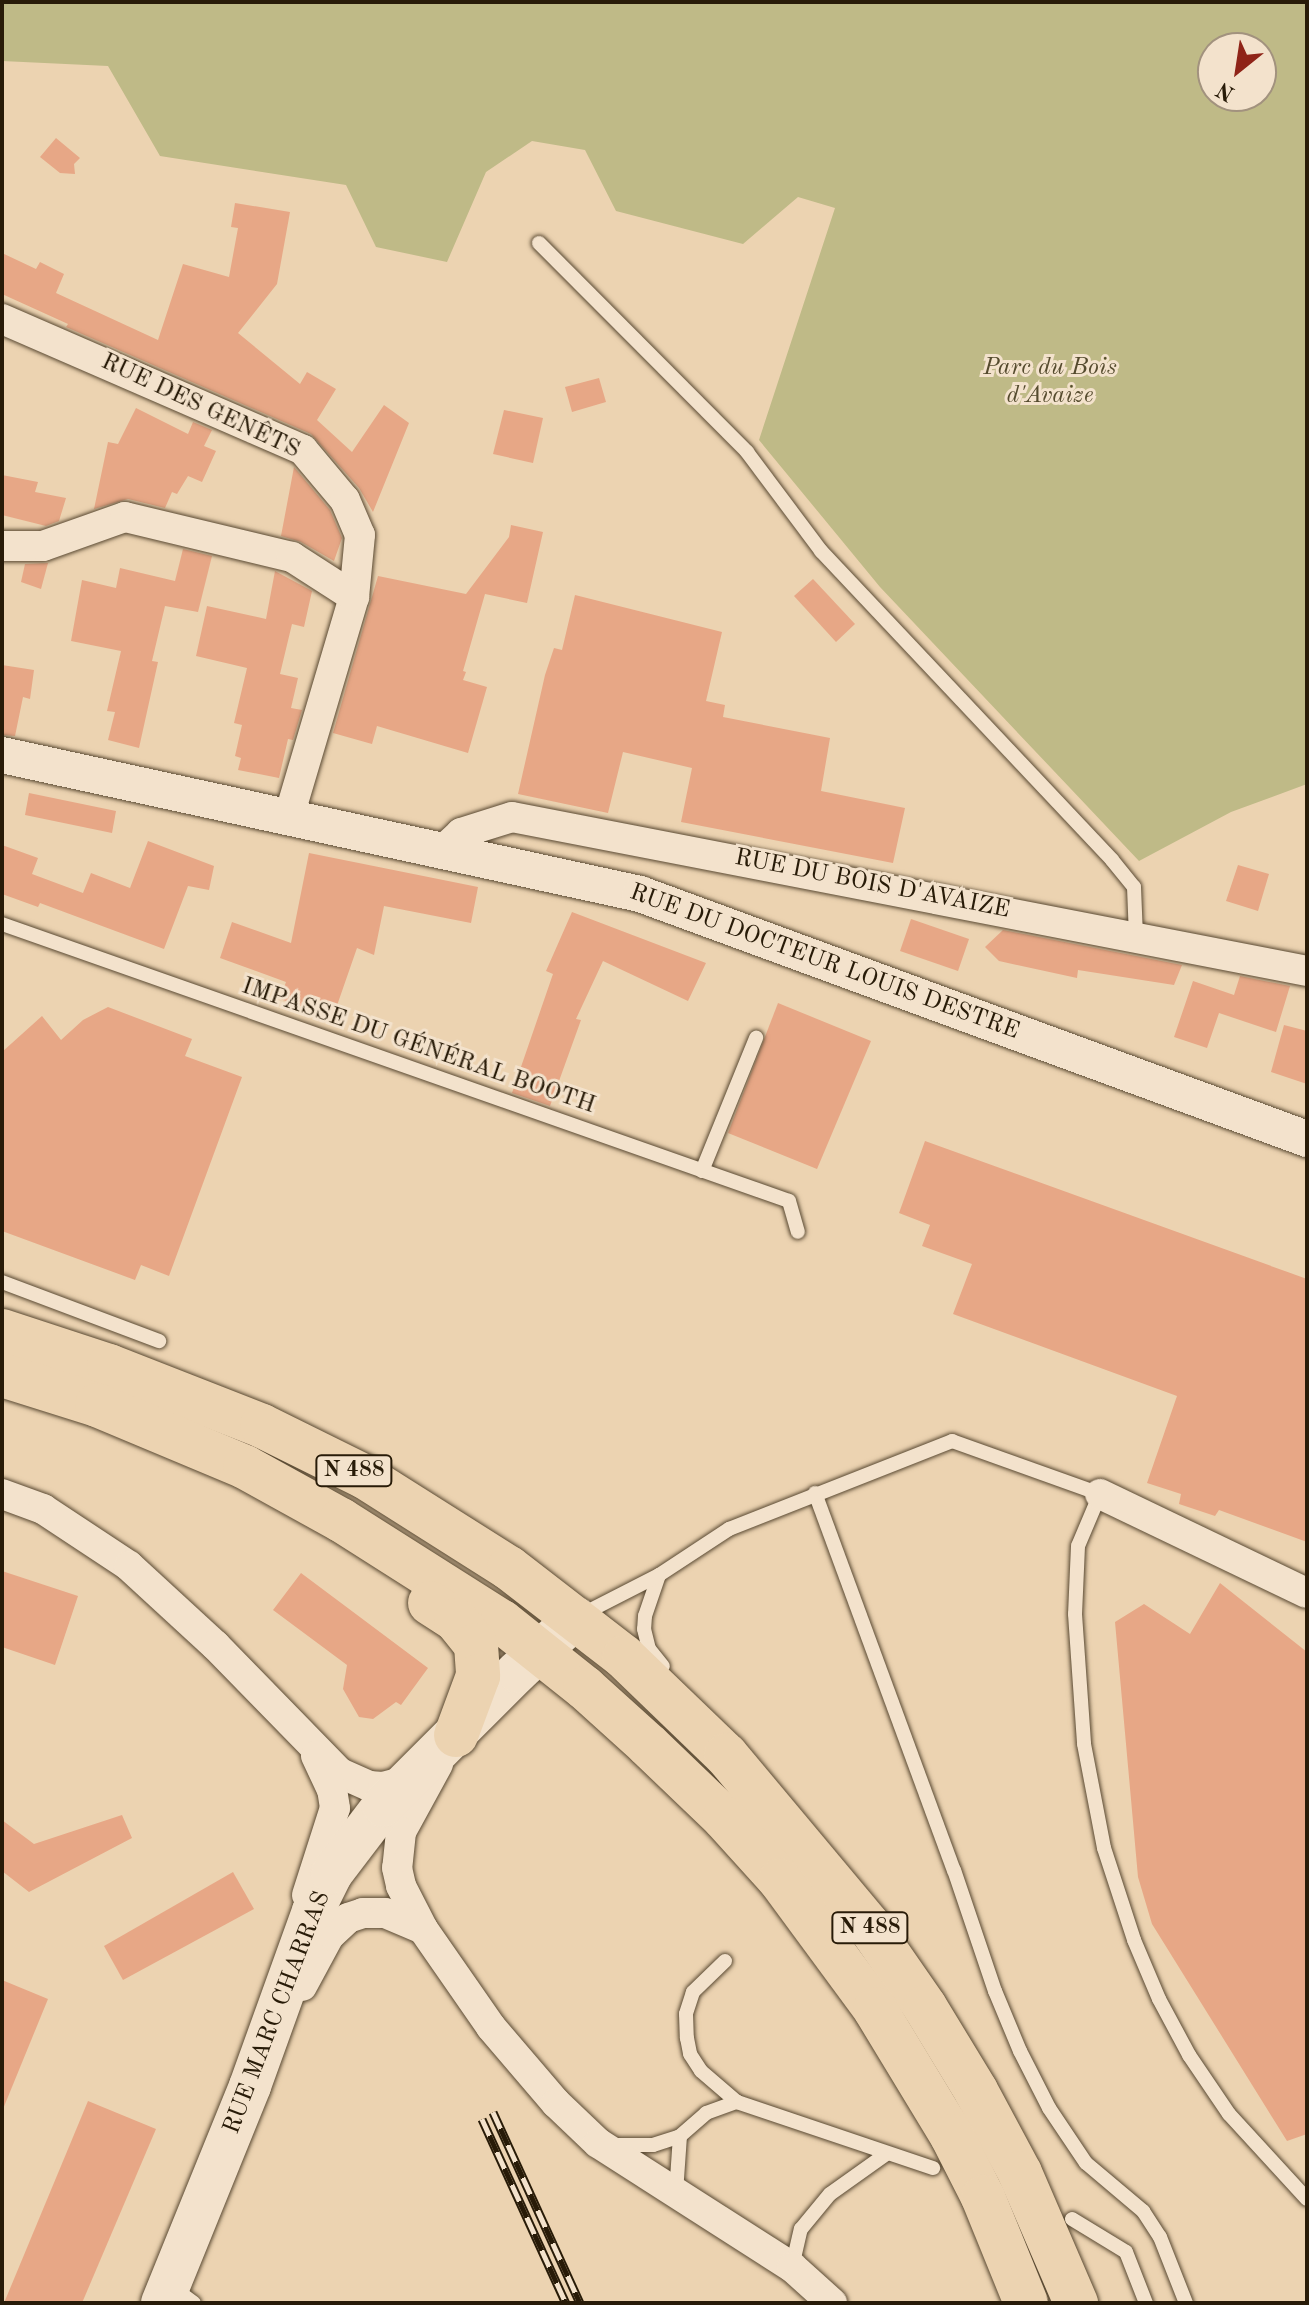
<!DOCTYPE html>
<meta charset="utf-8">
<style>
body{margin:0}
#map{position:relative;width:1309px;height:2305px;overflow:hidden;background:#ecd3b1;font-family:"Old Standard TT",serif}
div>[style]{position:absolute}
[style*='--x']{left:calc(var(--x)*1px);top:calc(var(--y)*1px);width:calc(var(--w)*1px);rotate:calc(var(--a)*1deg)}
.green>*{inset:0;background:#bfba87}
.building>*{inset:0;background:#e7a786}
.roads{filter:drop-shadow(0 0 2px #594932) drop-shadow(0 0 2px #594932)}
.service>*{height:14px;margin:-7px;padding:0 7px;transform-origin:7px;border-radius:7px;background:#f3e2cc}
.minor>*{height:30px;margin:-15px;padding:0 15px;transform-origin:15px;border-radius:15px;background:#f3e2cc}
.tertiary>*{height:36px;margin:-18px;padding:0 18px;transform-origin:18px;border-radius:18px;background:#f3e2cc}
.secondary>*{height:42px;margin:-21px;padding:0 21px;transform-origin:21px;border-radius:21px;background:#f3e2cc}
.primary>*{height:44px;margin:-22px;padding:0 22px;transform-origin:22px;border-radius:22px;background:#ecd3b1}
.rail>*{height:9px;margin-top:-4.5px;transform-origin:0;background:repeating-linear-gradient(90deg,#f3e2cc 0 18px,#281b08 0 36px);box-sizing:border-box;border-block:2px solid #281b08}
span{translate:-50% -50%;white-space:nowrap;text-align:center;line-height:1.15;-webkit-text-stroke:6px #f3e2cc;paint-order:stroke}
.shield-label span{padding:2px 6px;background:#f3e2cc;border:2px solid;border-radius:6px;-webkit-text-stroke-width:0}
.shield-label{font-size:22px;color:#281b08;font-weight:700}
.park-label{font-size:24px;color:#554b2e;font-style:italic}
.street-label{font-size:24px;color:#281b08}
.frame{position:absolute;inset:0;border:4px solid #281b08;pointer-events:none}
.north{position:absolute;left:1197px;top:32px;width:80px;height:80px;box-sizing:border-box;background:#f3e2cc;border:2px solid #a2927e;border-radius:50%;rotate:210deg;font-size:22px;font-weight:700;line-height:32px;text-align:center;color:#281b08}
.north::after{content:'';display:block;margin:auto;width:28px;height:36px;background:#8f2418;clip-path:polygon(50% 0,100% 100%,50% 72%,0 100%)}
</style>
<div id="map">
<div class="green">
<div style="clip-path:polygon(evenodd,2px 2px,1307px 2px,1307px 784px,1231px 812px,1139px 861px,880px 587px,759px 440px,835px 208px,798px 197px,743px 244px,616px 211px,585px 150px,532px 141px,486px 172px,447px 262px,376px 247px,346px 185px,160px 156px,108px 66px,2px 61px,2px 2px,1213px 48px,1261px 48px,1261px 96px,1213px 96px,1213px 48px)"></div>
</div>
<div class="building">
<div style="clip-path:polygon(56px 138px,80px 158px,74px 164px,75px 174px,60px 173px,40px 157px)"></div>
<div style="clip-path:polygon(235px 203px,290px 212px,277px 284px,238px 333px,300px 384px,307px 372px,336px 389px,317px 420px,352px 452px,384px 405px,409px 423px,373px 512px,359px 488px,311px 434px,66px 327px,68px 324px,2px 294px,2px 253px,36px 269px,40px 262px,64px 274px,56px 293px,158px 340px,183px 264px,229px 277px,238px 228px,231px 227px)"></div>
<div style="clip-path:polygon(599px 378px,606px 402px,572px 412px,565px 387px)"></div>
<div style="clip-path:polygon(136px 408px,188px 434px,193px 422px,212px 430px,204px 446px,216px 451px,202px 482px,188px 476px,177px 494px,172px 492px,165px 508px,128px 499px,94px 509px,108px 442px,118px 444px)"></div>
<div style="clip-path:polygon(504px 410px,543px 418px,533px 463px,493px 454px)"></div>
<div style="clip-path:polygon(294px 467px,330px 510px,342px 538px,334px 561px,301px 542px,281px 536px)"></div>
<div style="clip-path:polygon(2px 475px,38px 482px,35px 492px,66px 498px,59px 521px,46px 526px,2px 515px)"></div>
<div style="clip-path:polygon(511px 525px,543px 532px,527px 603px,485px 594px,463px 671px,466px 672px,463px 680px,487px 687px,468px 753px,377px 726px,372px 744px,333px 733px,378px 576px,466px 594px,509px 537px)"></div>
<div style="clip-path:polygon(183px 549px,212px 556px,198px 612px,165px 606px,152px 661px,158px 662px,139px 748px,108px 740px,115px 712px,107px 711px,121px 651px,71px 641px,82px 580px,116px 588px,120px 568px,175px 581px)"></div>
<div style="clip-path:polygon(48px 563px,41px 589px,21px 582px,25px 564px)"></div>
<div style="clip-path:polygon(275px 571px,312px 591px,304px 627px,292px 624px,280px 674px,298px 678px,291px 708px,302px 710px,293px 740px,288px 739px,279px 778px,238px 770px,241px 758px,235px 756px,242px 725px,234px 723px,247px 668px,196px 656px,207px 606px,266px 619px)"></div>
<div style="clip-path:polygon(813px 579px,855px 624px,836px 642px,794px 596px)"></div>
<div style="clip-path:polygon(575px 595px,722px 632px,706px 701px,725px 705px,723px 717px,830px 738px,821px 791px,905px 808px,893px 863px,681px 822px,692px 768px,623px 752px,608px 813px,518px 794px,545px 675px,554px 648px,562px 650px)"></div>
<div style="clip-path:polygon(2px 665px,34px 670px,30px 699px,23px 697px,15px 736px,2px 735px)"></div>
<div style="clip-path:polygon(29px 793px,116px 811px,112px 833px,25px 815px)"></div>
<div style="clip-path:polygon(148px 841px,214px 866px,209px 890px,188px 886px,164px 949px,40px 903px,38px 907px,2px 894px,2px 845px,38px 858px,32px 874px,83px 893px,91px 873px,130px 888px)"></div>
<div style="clip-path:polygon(309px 853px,478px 887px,471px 923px,384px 906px,374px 955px,357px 948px,333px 1017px,280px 999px,286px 982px,220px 958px,232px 922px,291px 943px)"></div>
<div style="clip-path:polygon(1238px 865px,1269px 874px,1258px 911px,1226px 901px)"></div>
<div style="clip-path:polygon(572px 912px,706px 963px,688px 1001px,603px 961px,576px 1019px,581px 1020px,550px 1106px,512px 1093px,553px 974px,546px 971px)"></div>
<div style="clip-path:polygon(911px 919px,969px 939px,958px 971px,900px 951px)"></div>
<div style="clip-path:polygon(1003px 930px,1182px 965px,1174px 985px,1078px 970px,1077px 978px,999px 961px,985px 947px)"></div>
<div style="clip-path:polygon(1240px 976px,1290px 986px,1276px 1032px,1219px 1013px,1207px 1048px,1174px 1037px,1193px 981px,1234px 995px)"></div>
<div style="clip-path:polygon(778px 1003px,871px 1041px,817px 1169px,728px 1133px)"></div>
<div style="clip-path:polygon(108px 1007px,192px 1039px,185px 1056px,242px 1077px,169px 1276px,141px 1265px,135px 1280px,2px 1231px,2px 1052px,42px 1016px,61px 1040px,83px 1020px)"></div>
<div style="clip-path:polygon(1284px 1025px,1307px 1031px,1307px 1084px,1271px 1072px)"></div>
<div style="clip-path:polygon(925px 1141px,1307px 1279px,1307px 1542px,1219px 1510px,1215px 1516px,1179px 1504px,1181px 1494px,1147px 1483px,1177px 1396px,953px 1314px,972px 1264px,922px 1246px,930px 1225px,899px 1213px)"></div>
<div style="clip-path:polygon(2px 1571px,78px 1596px,55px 1665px,2px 1647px)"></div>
<div style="clip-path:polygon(301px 1573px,428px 1668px,401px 1705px,396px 1702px,373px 1719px,359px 1717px,343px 1689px,347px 1665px,273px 1610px)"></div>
<div style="clip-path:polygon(1220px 1583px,1307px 1652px,1307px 2134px,1287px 2141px,1152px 1924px,1138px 1877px,1115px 1622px,1144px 1604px,1190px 1634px)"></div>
<div style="clip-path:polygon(122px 1815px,132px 1838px,29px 1892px,2px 1871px,2px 1820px,34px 1844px)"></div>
<div style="clip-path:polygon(233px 1872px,254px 1909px,123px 1980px,104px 1946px)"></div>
<div style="clip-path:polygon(2px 1980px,48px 1999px,3px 2109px,2px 2109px)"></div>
<div style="clip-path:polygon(88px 2101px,156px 2129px,82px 2303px,4px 2303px)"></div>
</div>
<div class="roads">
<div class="service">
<div style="--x:539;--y:243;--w:295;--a:45.1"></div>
<div style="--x:747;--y:452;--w:124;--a:53.2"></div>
<div style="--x:821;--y:551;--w:424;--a:46.7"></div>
<div style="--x:1112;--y:860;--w:35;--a:51"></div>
<div style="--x:1134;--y:887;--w:50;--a:87.7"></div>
<div style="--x:2;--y:924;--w:834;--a:19.39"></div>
<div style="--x:789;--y:1201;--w:32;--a:74"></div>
<div style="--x:702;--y:1171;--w:144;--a:-67.9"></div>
<div style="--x:2;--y:1282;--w:168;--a:20.6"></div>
<div style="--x:815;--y:1493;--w:402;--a:69.8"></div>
<div style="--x:954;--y:1870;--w:128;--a:71.3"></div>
<div style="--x:995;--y:1991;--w:65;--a:67.4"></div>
<div style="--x:1020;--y:2051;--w:64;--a:63"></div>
<div style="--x:1049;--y:2108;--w:66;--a:56.1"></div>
<div style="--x:1086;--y:2163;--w:75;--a:40.1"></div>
<div style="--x:1143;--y:2211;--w:31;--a:57"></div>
<div style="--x:1160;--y:2237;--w:71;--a:68.5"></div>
<div style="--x:659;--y:1575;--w:43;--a:108.9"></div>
<div style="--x:645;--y:1616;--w:13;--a:94"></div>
<div style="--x:644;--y:1629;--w:21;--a:76"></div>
<div style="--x:649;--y:1649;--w:22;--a:51"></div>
<div style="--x:579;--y:1616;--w:90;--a:-27.1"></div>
<div style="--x:659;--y:1575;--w:84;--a:-33.3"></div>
<div style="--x:729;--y:1529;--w:240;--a:-21.5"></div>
<div style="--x:952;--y:1441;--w:157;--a:19.7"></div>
<div style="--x:1100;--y:1494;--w:56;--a:112.9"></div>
<div style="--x:1078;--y:1546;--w:68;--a:92.5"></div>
<div style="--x:1075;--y:1614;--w:130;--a:86"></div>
<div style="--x:1084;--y:1744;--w:106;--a:79.1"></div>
<div style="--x:1104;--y:1848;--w:97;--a:71.9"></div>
<div style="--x:1134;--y:1940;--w:64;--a:67"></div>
<div style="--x:1159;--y:1999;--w:64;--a:61.8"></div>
<div style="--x:1189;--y:2055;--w:71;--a:55.9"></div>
<div style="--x:1229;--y:2114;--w:115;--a:47.5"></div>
<div style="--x:725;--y:1961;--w:45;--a:135.9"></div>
<div style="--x:693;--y:1992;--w:23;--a:108"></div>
<div style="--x:686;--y:2014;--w:24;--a:88"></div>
<div style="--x:687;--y:2038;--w:16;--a:79"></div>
<div style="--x:690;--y:2054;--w:20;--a:57"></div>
<div style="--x:701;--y:2071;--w:48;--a:40.7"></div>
<div style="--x:615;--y:2145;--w:38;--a:0"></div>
<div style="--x:653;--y:2145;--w:28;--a:-18"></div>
<div style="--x:676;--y:2193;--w:57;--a:-86"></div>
<div style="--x:680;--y:2136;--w:35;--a:-41"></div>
<div style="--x:706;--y:2113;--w:33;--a:-20"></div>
<div style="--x:737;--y:2102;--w:207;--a:18.6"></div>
<div style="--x:1072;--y:2219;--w:63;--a:31.4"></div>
<div style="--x:1126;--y:2252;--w:55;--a:68.6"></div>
<div style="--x:792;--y:2267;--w:39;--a:-77"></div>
<div style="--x:801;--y:2229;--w:45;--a:-50.4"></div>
<div style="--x:830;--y:2194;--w:69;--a:-35.5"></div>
<div style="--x:172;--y:2287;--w:27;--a:36"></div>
</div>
<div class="minor">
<div style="--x:2;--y:319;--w:328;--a:23.5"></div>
<div style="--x:303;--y:450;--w:65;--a:50"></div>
<div style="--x:345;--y:500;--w:38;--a:67"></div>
<div style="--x:360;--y:535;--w:62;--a:95.5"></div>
<div style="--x:354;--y:597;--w:228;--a:106.5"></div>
<div style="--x:2;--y:546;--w:41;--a:0"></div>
<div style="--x:43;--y:546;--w:87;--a:-19.5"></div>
<div style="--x:125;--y:517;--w:172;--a:13.5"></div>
<div style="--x:292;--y:557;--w:74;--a:32.8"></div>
<div style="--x:443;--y:850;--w:25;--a:-43"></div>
<div style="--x:461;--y:833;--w:53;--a:-17.4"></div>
<div style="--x:512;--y:817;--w:810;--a:10.96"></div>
<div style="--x:2;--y:1494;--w:44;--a:20.1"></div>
<div style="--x:43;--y:1509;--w:103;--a:33.5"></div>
<div style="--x:129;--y:1566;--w:117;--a:42.6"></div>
<div style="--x:215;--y:1645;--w:179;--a:45.7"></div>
<div style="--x:340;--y:1773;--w:32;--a:24"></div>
<div style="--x:369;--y:1786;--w:14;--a:4"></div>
<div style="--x:383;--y:1787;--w:27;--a:-15"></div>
<div style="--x:1100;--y:1494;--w:229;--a:25.6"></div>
<div style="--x:438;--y:1764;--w:77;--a:118.6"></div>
<div style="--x:401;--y:1832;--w:36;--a:96"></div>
<div style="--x:397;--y:1868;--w:18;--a:77"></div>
<div style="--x:401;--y:1886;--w:48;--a:62.9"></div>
<div style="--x:423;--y:1929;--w:119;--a:55.2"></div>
<div style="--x:491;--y:2027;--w:100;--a:49.5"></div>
<div style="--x:556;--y:2103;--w:58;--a:43.6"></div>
<div style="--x:598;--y:2143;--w:230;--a:32.6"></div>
<div style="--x:792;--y:2267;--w:54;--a:42"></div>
<div style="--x:307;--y:1895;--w:91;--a:-72.2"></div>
<div style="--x:335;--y:1808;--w:18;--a:-99"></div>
<div style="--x:332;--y:1790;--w:38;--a:-115"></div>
<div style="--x:302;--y:1986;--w:57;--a:-61.6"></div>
<div style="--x:329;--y:1936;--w:26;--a:-43"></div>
<div style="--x:348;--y:1918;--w:16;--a:-18"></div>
<div style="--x:363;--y:1913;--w:22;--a:0"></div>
<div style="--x:385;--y:1913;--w:41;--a:22.8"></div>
</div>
<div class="tertiary">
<div style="--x:2;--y:755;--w:653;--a:12.29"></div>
<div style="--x:640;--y:894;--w:711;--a:20.17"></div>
</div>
<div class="secondary">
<div style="--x:162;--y:2303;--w:234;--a:-67.9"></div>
<div style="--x:250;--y:2086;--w:186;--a:-70.2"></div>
<div style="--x:313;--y:1911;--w:42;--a:-63.4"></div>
<div style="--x:332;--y:1873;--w:84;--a:-52.7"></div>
<div style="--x:383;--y:1806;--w:190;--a:-45"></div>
<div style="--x:517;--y:1672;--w:80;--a:-42.5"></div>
</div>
<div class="primary">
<div style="--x:2;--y:1331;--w:113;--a:18.1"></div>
<div style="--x:109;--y:1366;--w:164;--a:21.4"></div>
<div style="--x:262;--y:1426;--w:115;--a:26.3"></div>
<div style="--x:365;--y:1477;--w:170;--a:32.3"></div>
<div style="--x:509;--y:1568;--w:145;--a:37.7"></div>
<div style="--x:624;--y:1657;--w:141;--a:43.9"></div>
<div style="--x:726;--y:1755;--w:223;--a:50.1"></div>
<div style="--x:869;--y:1926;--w:98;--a:55.3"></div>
<div style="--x:925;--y:2007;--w:98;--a:58.7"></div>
<div style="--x:976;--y:2091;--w:93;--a:61.8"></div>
<div style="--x:1020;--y:2173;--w:142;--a:66.7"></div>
<div style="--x:2;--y:1375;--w:100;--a:17.5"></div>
<div style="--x:97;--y:1405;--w:160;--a:22.7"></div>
<div style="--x:245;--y:1467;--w:110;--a:28.9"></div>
<div style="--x:341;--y:1520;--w:191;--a:32.4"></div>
<div style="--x:502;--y:1622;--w:106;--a:38.5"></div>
<div style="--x:585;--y:1688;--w:85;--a:42.1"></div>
<div style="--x:648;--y:1745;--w:105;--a:43.8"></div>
<div style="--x:724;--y:1818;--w:84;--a:47.9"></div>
<div style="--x:780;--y:1880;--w:160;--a:53.6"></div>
<div style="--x:875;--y:2009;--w:149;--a:58.8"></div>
<div style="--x:952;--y:2136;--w:68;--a:63.1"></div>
<div style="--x:983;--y:2197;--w:114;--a:67.9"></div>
<div style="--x:430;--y:1603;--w:31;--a:33"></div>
<div style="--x:456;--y:1620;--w:32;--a:51"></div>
<div style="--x:476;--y:1645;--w:31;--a:86"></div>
<div style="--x:478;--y:1676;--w:63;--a:110.4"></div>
</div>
</div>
<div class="rail">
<div style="--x:493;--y:2112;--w:210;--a:65.5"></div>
<div style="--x:482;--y:2119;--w:202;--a:65.5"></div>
</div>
<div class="shield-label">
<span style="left:354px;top:1471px">N 488</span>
<span style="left:870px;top:1928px">N 488</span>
</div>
<div class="park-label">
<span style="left:1050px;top:383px">Parc du Bois<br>d'Avaize</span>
</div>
<div class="street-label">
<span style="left:200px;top:407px;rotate:25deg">RUE DES GENÊTS</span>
<span style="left:872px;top:885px;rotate:11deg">RUE DU BOIS D'AVAIZE</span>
<span style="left:824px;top:963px;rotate:20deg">RUE DU DOCTEUR LOUIS DESTRE</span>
<span style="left:418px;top:1047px;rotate:19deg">IMPASSE DU GÉNÉRAL BOOTH</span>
<span style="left:278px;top:2013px;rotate:-69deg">RUE MARC CHARRAS</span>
</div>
<div class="frame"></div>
<div class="north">N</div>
</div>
